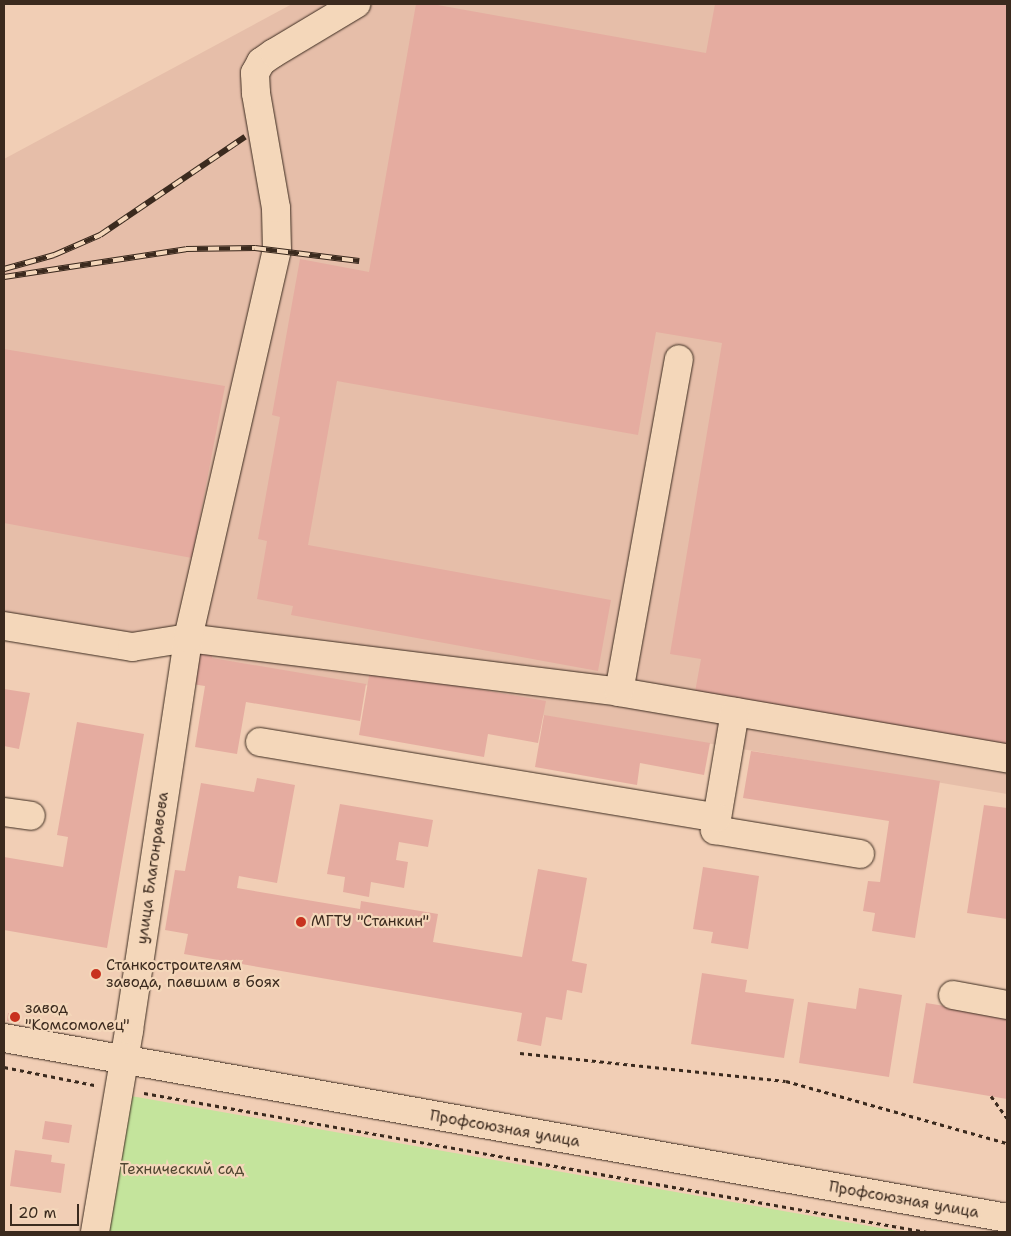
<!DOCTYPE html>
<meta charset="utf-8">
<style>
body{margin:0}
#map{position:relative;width:1011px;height:1236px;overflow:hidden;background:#f1ceb5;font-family:"Shantell Sans",sans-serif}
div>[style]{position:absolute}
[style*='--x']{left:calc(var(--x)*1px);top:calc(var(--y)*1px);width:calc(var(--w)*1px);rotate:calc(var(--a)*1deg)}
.built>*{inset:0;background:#e6bea9}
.green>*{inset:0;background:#c4e49c}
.building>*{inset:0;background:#e5aca0}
.path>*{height:3px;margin-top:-1.5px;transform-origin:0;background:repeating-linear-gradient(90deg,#3b2a1e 0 4px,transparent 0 8px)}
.roads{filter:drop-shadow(0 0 1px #3b2a1e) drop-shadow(0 0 1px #3b2a1e)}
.minor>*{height:28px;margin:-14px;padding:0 14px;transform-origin:14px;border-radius:14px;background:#f4d7ba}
.major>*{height:28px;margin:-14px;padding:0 14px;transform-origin:14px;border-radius:14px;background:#f4d7ba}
.rail>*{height:5.5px;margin-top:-2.75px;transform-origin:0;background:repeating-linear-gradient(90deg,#f4d7ba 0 11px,#3b2a1e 0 22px);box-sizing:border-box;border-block:1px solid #3b2a1e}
.dots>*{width:14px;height:14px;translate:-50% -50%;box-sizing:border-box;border:2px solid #f4d7ba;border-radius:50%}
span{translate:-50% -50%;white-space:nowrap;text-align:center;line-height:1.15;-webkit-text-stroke:4.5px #f4d7ba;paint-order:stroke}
.street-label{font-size:15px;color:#3b2a1e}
.poi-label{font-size:15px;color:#3b2a1e}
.left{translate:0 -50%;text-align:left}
.park-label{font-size:15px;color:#504631}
.frame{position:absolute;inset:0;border:5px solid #3b2a1e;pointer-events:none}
.scale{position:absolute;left:10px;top:1204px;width:69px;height:22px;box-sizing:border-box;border:2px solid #3b2a1e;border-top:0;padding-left:6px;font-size:15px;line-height:18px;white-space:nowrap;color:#3b2a1e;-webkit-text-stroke:4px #f4d7ba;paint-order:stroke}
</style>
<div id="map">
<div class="built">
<div style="clip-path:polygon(292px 4px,1007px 4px,1007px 794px,4px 624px,4px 159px)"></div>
</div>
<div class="green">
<div style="clip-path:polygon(131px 1096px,903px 1232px,107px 1232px)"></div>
</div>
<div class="building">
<div style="clip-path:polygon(416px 4px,432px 4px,706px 53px,715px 4px,1007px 4px,1007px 745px,695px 692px,701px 659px,670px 654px,722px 343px,656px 332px,638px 435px,337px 381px,308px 545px,611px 600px,598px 671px,291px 615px,293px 606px,257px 599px,267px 541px,258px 539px,280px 417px,272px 415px,300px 259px,369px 272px)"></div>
<div style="clip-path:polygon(4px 349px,225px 386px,192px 558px,4px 523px)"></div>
<div style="clip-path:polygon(197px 650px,213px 653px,212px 658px,366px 684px,360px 721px,246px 702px,237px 754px,195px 747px,205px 686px,191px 684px)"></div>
<div style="clip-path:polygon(370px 670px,546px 701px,538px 743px,488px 734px,484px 757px,359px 735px)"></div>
<div style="clip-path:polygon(4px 689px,30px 693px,19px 749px,4px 746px)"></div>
<div style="clip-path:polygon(544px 715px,710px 743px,704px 775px,640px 763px,637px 785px,535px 767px)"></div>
<div style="clip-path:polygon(77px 722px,144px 734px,107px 948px,4px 930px,4px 857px,63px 867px,68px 837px,57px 835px)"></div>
<div style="clip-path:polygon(751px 751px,940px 781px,915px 938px,872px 931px,875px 913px,863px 911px,868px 881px,880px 882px,889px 821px,743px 798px)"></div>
<div style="clip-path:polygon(257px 778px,295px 785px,277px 883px,239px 876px,237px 888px,360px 909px,361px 901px,438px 914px,433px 942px,522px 957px,538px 869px,587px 878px,572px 961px,587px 964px,582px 993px,567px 990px,562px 1020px,546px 1017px,541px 1046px,517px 1041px,522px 1013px,184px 954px,188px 934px,165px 930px,175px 870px,185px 871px,201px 783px,254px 792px)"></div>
<div style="clip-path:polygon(340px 804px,433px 820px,428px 847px,399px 842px,396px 860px,408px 862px,404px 888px,371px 882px,369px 897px,343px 892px,345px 877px,327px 874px)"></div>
<div style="clip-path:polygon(984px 805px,1007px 808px,1007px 919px,967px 913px)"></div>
<div style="clip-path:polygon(703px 867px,759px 876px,748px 949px,711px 943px,713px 932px,693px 929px)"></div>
<div style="clip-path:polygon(702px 973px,747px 980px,745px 992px,794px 999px,784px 1058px,691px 1044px)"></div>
<div style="clip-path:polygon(859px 988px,902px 995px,889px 1077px,799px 1063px,808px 1002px,856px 1009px)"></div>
<div style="clip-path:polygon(926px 1003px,1007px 1016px,1007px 1099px,913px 1083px)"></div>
<div style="clip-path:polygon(8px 1013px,21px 1015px,20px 1023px,7px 1021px)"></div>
<div style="clip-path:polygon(45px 1121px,72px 1125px,69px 1143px,42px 1139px)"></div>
<div style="clip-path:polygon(15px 1150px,52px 1155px,51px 1162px,65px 1164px,61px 1193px,10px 1186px)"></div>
</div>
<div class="path">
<div style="--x:520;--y:1053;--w:267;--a:6"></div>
<div style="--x:786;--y:1081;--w:230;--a:15.7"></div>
<div style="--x:4;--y:1067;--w:92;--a:11.3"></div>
<div style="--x:144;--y:1093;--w:795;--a:10.07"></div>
<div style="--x:991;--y:1096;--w:27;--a:54"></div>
</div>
<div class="roads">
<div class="minor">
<div style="--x:4;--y:626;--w:130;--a:9.3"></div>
<div style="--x:132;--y:647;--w:57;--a:-9.1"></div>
<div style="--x:188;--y:638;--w:434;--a:7.1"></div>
<div style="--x:619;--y:692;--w:394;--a:9.7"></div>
<div style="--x:619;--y:692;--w:338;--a:-79.8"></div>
<div style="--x:735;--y:712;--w:120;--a:99.6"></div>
<div style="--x:715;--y:830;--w:147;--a:9.4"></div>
<div style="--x:260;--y:742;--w:463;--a:9.4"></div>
<div style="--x:4;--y:812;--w:27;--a:8"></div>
<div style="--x:953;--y:995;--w:55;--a:10.5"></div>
<div style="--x:95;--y:1232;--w:205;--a:-80.4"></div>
<div style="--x:129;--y:1030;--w:396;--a:-81.4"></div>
<div style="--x:188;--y:638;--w:398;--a:-77.1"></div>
<div style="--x:277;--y:250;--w:42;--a:-91.4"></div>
<div style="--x:276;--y:208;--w:117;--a:-99.9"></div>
<div style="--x:256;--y:93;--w:20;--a:-93"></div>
<div style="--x:255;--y:73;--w:13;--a:-61"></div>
<div style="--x:261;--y:62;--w:16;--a:-35"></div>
<div style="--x:274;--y:53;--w:96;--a:-30.9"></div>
</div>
<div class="major">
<div style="--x:4;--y:1038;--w:1019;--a:10.17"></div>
</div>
</div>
<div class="rail">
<div style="--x:4;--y:269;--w:52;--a:-15.6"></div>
<div style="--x:54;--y:255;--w:50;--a:-23.5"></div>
<div style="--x:100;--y:235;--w:175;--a:-34.1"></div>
<div style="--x:4;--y:277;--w:184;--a:-8.7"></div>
<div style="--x:186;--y:249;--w:69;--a:-0.8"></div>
<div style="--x:255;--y:248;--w:105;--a:7.1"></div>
</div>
<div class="dots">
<div style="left:301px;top:922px;background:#c8321e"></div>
<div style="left:96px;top:974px;background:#c8321e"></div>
<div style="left:15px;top:1017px;background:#c8321e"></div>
</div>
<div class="street-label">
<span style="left:153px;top:868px;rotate:-82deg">улица Благонравова</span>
<span style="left:505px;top:1129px;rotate:10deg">Профсоюзная улица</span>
<span style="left:904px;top:1200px;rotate:10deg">Профсоюзная улица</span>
</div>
<div class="poi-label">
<span class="left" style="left:311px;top:922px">МГТУ "Станкин"</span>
<span class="left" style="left:106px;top:974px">Станкостроителям<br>завода, павшим в боях</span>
<span class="left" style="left:25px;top:1017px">завод<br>"Комсомолец"</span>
</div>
<div class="park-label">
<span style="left:182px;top:1170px">Технический сад</span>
</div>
<div class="frame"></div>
<div class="scale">20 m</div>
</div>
